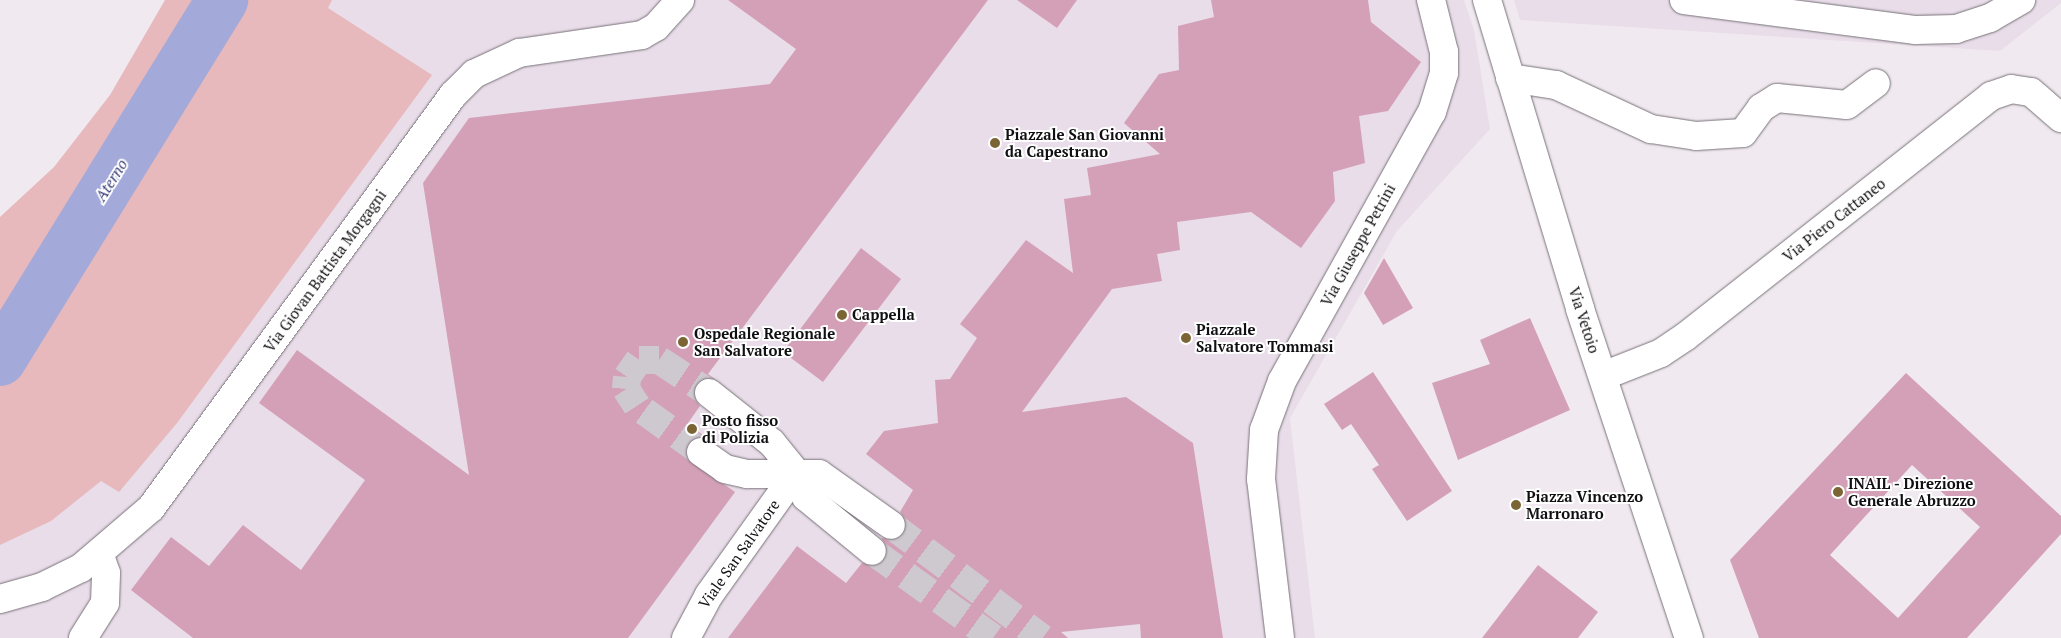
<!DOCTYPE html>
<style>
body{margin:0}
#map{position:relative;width:2061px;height:638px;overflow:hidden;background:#f0eaf0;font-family:"PT Serif",serif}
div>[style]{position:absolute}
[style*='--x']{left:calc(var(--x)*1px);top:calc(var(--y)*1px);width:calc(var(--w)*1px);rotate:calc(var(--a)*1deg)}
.built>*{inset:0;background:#e8dde9}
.green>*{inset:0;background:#e7b8bc}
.river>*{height:52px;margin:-26px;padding:0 26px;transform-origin:26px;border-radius:26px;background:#a3aad9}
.building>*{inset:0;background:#d4a0b8}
.minor-tunnel>*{height:28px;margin-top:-14px;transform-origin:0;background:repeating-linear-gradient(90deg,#cec9cf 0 28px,transparent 0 42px)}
.roads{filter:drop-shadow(0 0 1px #787278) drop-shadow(0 0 1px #787278)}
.minor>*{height:28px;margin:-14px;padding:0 14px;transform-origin:14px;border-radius:14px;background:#fff}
.dots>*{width:14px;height:14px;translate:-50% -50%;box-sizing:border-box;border:2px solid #fff;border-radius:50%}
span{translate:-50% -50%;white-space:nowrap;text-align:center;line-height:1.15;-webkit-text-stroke:4px #fff;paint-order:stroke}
.poi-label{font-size:15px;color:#100f11;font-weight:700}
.left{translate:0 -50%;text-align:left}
.street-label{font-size:15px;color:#100f11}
.water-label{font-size:16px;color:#3a3e78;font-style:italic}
</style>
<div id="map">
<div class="built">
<div style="clip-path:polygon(280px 0,1464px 0,1474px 30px,1490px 129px,1397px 231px,1290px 418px,1315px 638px,0 638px,0 481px)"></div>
<div style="clip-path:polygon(1514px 0,2061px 0,2061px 3px,2000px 51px,1520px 20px)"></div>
</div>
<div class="green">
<div style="clip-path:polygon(165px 0,332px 0,328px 8px,432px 75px,177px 423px,119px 492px,101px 481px,51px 521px,0 545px,0 217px,54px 167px,110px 95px)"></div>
</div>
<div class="river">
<div style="--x:0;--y:360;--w:423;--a:-58.3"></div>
</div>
<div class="building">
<div style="clip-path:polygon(728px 0,988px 0,708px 374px,715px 379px,697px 384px,694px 398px,700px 406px,688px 423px,705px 437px,689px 443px,687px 458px,735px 492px,628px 638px,193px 638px,131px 590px,171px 537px,209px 566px,243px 525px,301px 570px,365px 480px,259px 403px,297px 350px,469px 475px,423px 183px,469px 118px,770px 84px,796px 49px)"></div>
<div style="clip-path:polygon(1017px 0,1077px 0,1057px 28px)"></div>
<div style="clip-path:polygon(1211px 0,1368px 0,1371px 22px,1421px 62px,1388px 111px,1359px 116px,1365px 163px,1333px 172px,1335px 201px,1301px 248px,1251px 212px,1177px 222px,1180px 250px,1157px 254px,1162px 281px,1112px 289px,1022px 412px,1126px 397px,1193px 443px,1223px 638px,1141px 638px,1140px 624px,1061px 632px,1068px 638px,728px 638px,797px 546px,846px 583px,862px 563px,877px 566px,884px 560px,887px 546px,881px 538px,897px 539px,904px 534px,905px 519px,900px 512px,913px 490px,866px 454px,884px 431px,938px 423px,935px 380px,950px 379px,977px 338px,960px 324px,1026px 240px,1073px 273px,1064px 199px,1091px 195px,1087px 168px,1160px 154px,1124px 123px,1159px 74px,1179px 70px,1178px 26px,1214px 17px)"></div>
<div style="clip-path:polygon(861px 248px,901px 279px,823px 382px,783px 352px)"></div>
<div style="clip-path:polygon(1384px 258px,1413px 308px,1383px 325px,1364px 293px)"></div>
<div style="clip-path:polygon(1530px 318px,1570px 410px,1458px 460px,1432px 383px,1490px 364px,1480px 340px)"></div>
<div style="clip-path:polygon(1373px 372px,1452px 491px,1407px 521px,1372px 469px,1379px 465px,1351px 424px,1342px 430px,1324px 404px)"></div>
<div style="clip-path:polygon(evenodd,1906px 373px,2061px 516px,2061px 534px,1967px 638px,1759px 638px,1730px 560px,1906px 373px,1912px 465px,1980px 527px,1898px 618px,1830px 555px,1912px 465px)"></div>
<div style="clip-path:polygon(1538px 565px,1598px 612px,1578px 638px,1482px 638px)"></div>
</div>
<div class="minor-tunnel">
<div style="--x:701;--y:452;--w:79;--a:-144.3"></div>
<div style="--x:637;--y:406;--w:20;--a:-123"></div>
<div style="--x:626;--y:389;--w:12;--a:-85"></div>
<div style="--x:627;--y:377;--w:21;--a:-55"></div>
<div style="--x:639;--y:360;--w:20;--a:0"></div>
<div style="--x:659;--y:360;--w:60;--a:33.4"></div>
<div style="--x:891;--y:525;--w:189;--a:36.8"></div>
<div style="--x:872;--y:551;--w:149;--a:35.7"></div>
</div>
<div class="roads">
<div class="minor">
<div style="--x:1487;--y:0;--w:323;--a:73.2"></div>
<div style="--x:1580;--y:309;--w:347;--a:71.7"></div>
<div style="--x:1684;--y:0;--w:234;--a:7.4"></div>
<div style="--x:1916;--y:30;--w:40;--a:-1.4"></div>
<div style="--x:1956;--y:29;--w:36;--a:-18"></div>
<div style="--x:1990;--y:18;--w:36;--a:-30"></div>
<div style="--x:1510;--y:78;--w:47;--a:8.7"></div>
<div style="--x:1556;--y:85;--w:105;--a:24.9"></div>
<div style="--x:1651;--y:129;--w:46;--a:8.8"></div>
<div style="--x:1696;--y:136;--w:47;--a:-3.7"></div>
<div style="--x:1743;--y:133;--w:31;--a:-54"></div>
<div style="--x:1761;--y:108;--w:19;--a:-32"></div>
<div style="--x:1777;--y:98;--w:70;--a:5.7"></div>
<div style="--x:1847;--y:105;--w:36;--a:-37"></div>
<div style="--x:1603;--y:376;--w:62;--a:-21.6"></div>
<div style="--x:1661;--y:353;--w:29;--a:-34"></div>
<div style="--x:1685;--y:337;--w:390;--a:-38.2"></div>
<div style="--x:1991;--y:96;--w:21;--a:-19"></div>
<div style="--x:2011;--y:89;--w:20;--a:9"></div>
<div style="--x:2031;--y:92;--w:40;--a:41"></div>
<div style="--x:709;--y:393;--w:80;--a:38.4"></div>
<div style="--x:772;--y:443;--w:38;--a:51"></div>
<div style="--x:796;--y:473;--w:26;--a:67"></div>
<div style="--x:806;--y:497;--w:85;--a:39.3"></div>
<div style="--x:701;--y:452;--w:29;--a:35"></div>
<div style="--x:725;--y:469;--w:23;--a:13"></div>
<div style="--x:747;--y:474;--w:72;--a:0"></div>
<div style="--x:819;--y:474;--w:88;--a:35.3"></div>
<div style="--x:0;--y:599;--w:44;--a:-15.9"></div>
<div style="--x:42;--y:587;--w:43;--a:-26"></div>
<div style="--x:81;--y:568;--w:92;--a:-40.6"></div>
<div style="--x:151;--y:508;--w:512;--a:-53.82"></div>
<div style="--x:453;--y:95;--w:30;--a:-45"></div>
<div style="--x:474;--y:74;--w:50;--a:-25"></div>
<div style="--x:519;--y:53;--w:124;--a:-8.3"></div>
<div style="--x:642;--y:35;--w:16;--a:-30"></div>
<div style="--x:656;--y:27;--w:36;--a:-48"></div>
<div style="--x:83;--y:638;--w:41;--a:-57.8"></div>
<div style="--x:105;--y:603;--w:30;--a:-88"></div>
<div style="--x:106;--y:573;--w:18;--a:-109"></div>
<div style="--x:686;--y:638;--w:49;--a:-61.9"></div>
<div style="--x:709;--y:595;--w:150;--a:-54.5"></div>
<div style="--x:1280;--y:638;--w:160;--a:-96.8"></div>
<div style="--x:1261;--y:479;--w:49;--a:-86.5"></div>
<div style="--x:1264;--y:430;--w:52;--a:-69.8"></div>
<div style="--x:1282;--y:381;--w:308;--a:-60.9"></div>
<div style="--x:1432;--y:112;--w:41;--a:-72.9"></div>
<div style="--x:1444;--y:73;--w:21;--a:-90"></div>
<div style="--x:1444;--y:52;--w:54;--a:-104"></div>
</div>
</div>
<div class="dots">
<div style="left:995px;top:143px;background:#7c6535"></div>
<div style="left:842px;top:315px;background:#7c6535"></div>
<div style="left:1186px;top:338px;background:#7c6535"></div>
<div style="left:683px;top:342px;background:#7c6535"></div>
<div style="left:692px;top:429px;background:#7c6535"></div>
<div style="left:1838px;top:492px;background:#7c6535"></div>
<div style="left:1516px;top:505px;background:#7c6535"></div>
</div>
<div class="poi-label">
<span class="left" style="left:1005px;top:143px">Piazzale San Giovanni<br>da Capestrano</span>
<span class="left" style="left:852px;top:315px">Cappella</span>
<span class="left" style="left:1196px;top:338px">Piazzale<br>Salvatore Tommasi</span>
<span class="left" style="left:694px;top:342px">Ospedale Regionale<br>San Salvatore</span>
<span class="left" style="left:702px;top:429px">Posto fisso<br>di Polizia</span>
<span class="left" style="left:1848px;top:492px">INAIL - Direzione<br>Generale Abruzzo</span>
<span class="left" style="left:1526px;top:505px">Piazza Vincenzo<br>Marronaro</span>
</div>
<div class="street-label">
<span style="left:1834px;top:220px;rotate:-38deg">Via Piero Cattaneo</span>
<span style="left:1358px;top:245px;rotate:-61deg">Via Giuseppe Petrini</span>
<span style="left:325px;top:271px;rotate:-54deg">Via Giovan Battista Morgagni</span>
<span style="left:1584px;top:320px;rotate:72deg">Via Vetoio</span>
<span style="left:739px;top:554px;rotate:-55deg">Viale San Salvatore</span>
</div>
<div class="water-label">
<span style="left:111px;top:180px;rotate:-58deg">Aterno</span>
</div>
</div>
